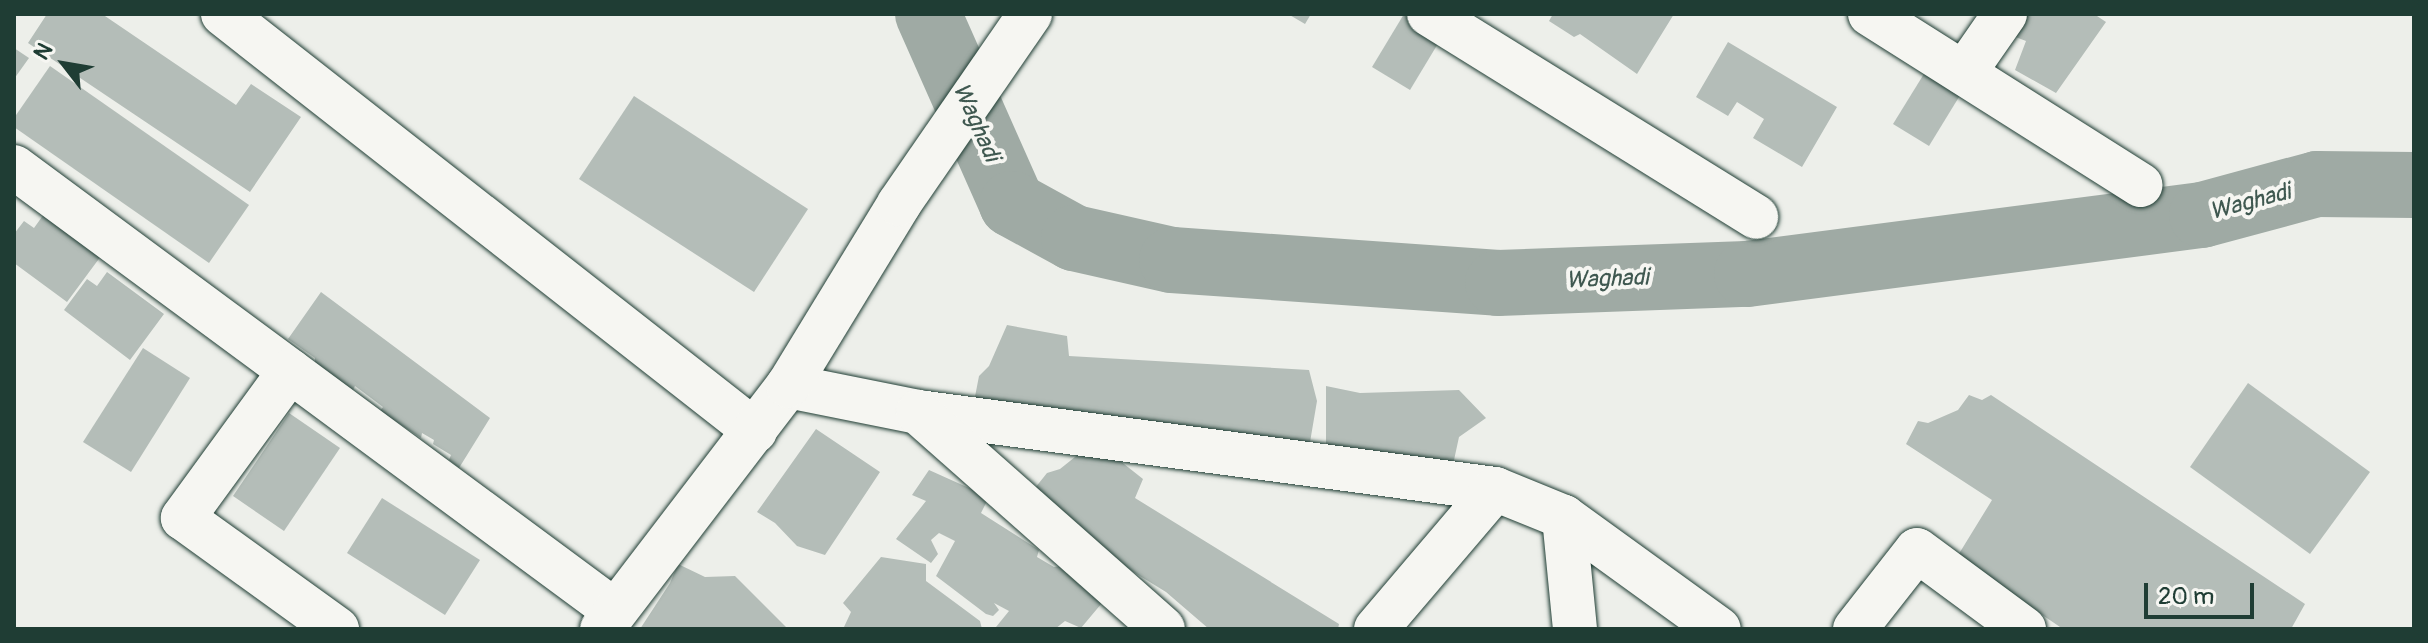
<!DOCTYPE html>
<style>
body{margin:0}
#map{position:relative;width:2428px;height:643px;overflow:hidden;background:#edefea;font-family:Pangolin,sans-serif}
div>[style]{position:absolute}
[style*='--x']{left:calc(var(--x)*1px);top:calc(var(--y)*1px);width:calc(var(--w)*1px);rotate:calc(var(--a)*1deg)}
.river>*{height:66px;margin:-33px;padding:0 33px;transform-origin:33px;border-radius:33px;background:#9faaa4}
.building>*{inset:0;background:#b4bdb8}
.roads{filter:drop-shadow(0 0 2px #1f3d34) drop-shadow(0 0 2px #1f3d34)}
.minor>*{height:44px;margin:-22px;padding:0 22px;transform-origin:22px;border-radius:22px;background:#f6f6f2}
span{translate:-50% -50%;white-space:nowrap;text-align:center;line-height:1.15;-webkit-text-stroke:8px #f6f6f2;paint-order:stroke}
.water-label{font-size:24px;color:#3f5850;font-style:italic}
.frame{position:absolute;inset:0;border:16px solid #1f3d34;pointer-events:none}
.north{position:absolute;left:24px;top:24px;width:80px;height:80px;-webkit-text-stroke:6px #f6f6f2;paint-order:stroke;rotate:301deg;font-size:22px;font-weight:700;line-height:32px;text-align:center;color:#1f3d34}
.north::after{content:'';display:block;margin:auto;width:28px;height:36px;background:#1f3d34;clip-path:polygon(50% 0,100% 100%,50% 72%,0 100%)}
.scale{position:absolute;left:2144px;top:583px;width:110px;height:36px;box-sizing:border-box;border:4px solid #1f3d34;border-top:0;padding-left:10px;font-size:24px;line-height:28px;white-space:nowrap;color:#1f3d34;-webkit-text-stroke:6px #f6f6f2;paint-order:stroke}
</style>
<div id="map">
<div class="river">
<div style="--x:928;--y:14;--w:208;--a:66.1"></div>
<div style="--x:1012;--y:204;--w:71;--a:28.7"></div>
<div style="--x:1074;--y:238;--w:100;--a:12.7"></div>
<div style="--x:1172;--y:260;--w:327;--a:4"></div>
<div style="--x:1498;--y:283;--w:249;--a:-2.1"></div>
<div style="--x:1747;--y:274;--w:459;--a:-7.4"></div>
<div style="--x:2202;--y:215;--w:119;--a:-15.1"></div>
<div style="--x:2317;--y:184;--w:97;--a:0.6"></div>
</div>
<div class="building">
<div style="clip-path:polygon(47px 14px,102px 14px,236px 105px,251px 84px,301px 117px,250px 192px,28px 43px)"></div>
<div style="clip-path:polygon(1288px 14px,1311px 14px,1305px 24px)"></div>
<div style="clip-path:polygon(1404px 14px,1426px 14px,1448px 27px,1410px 90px,1372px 67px)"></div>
<div style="clip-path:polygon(1553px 14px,1674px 14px,1637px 74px,1580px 34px,1574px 37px,1549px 21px)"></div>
<div style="clip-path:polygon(2022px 14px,2094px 14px,2106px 22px,2056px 93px,2015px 70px,2026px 41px,2005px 33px)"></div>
<div style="clip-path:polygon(1728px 42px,1837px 107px,1802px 167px,1753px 138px,1764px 119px,1737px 102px,1728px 116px,1696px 97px)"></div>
<div style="clip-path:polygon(14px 48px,29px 58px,14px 79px)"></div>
<div style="clip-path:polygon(1935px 56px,1970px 79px,1929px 146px,1893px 124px)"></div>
<div style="clip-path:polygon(50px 66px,249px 205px,209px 263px,14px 127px,14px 118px)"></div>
<div style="clip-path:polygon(634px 96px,808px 209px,754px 292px,579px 179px)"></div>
<div style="clip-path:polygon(44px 214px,101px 256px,67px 302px,14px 263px,14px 234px,24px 221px,34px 228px)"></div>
<div style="clip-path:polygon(107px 272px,164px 314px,130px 360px,64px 310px,87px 279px,97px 286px)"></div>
<div style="clip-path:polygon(321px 292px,490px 418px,459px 468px,449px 460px,451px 455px,433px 444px,434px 440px,422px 433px,421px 438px,380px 411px,383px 407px,355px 386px,353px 390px,315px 365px,315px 358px,288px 339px)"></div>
<div style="clip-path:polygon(1007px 325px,1067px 336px,1069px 356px,1309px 370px,1317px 401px,1308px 454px,973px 407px,979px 376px,989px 366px)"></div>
<div style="clip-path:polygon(143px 348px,190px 378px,131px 472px,83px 442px)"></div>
<div style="clip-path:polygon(2248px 383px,2370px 472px,2310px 554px,2190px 467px)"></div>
<div style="clip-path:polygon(1326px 386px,1360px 393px,1459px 390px,1486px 418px,1459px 437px,1451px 474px,1326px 458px)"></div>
<div style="clip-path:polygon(1969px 395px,1982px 400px,1991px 395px,2305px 604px,2291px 629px,2063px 629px,1957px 557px,1992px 500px,1906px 444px,1918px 421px,1928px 423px,1958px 410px)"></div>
<div style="clip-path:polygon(289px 413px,340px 448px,284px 531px,233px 496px)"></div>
<div style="clip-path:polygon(816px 429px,880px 472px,825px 555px,797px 546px,775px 523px,757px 512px)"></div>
<div style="clip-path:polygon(1095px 441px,1143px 479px,1135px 498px,1339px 624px,1338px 629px,1209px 629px,1166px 592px,1047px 519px,1027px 498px,1047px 473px,1060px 469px)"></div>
<div style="clip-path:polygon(929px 470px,989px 497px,981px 513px,1039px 550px,1037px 557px,1054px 567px,1061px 566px,1107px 597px,1081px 628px,1065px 621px,1055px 629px,1000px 629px,996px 627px,1009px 611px,994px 603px,999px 610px,993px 616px,986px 614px,936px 576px,955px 541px,939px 533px,931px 540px,938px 554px,931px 563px,896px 539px,926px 501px,912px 495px)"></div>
<div style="clip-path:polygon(382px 498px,480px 560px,445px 615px,347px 553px)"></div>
<div style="clip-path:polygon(881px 557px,926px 564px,926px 581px,980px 621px,982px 629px,846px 629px,844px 627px,851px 612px,843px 603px)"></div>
<div style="clip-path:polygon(678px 564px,705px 577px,735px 576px,788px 629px,640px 629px,670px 583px)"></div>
</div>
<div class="roads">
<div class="minor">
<div style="--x:223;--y:14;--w:676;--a:38.09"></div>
<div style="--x:1429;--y:14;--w:385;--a:31.8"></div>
<div style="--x:1870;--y:14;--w:320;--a:32.3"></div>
<div style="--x:1964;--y:73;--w:72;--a:-55.2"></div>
<div style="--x:14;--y:167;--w:747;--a:36.46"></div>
<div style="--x:290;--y:371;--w:182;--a:126.1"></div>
<div style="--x:183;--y:518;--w:190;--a:35.8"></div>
<div style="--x:788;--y:386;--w:133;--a:11.3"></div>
<div style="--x:918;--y:412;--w:582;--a:7.6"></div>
<div style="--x:1495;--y:489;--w:74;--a:22.1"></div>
<div style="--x:1564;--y:517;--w:191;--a:35.9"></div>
<div style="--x:918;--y:412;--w:327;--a:41.5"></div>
<div style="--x:1564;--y:517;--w:113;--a:84.4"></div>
<div style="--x:602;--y:629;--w:306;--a:-52.6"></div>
<div style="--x:788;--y:386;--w:213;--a:-58.6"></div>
<div style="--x:899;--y:204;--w:231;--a:-55.4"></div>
<div style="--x:1376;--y:629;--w:184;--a:-49.6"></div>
<div style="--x:1855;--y:629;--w:100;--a:-51.9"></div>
<div style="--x:1917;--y:550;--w:133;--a:36.4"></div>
</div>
</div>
<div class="water-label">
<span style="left:976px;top:122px;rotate:66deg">Waghadi</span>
<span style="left:2250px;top:202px;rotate:-15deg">Waghadi</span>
<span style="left:1607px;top:279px;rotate:-2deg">Waghadi</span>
</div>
<div class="frame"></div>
<div class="north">N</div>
<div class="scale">20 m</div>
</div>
